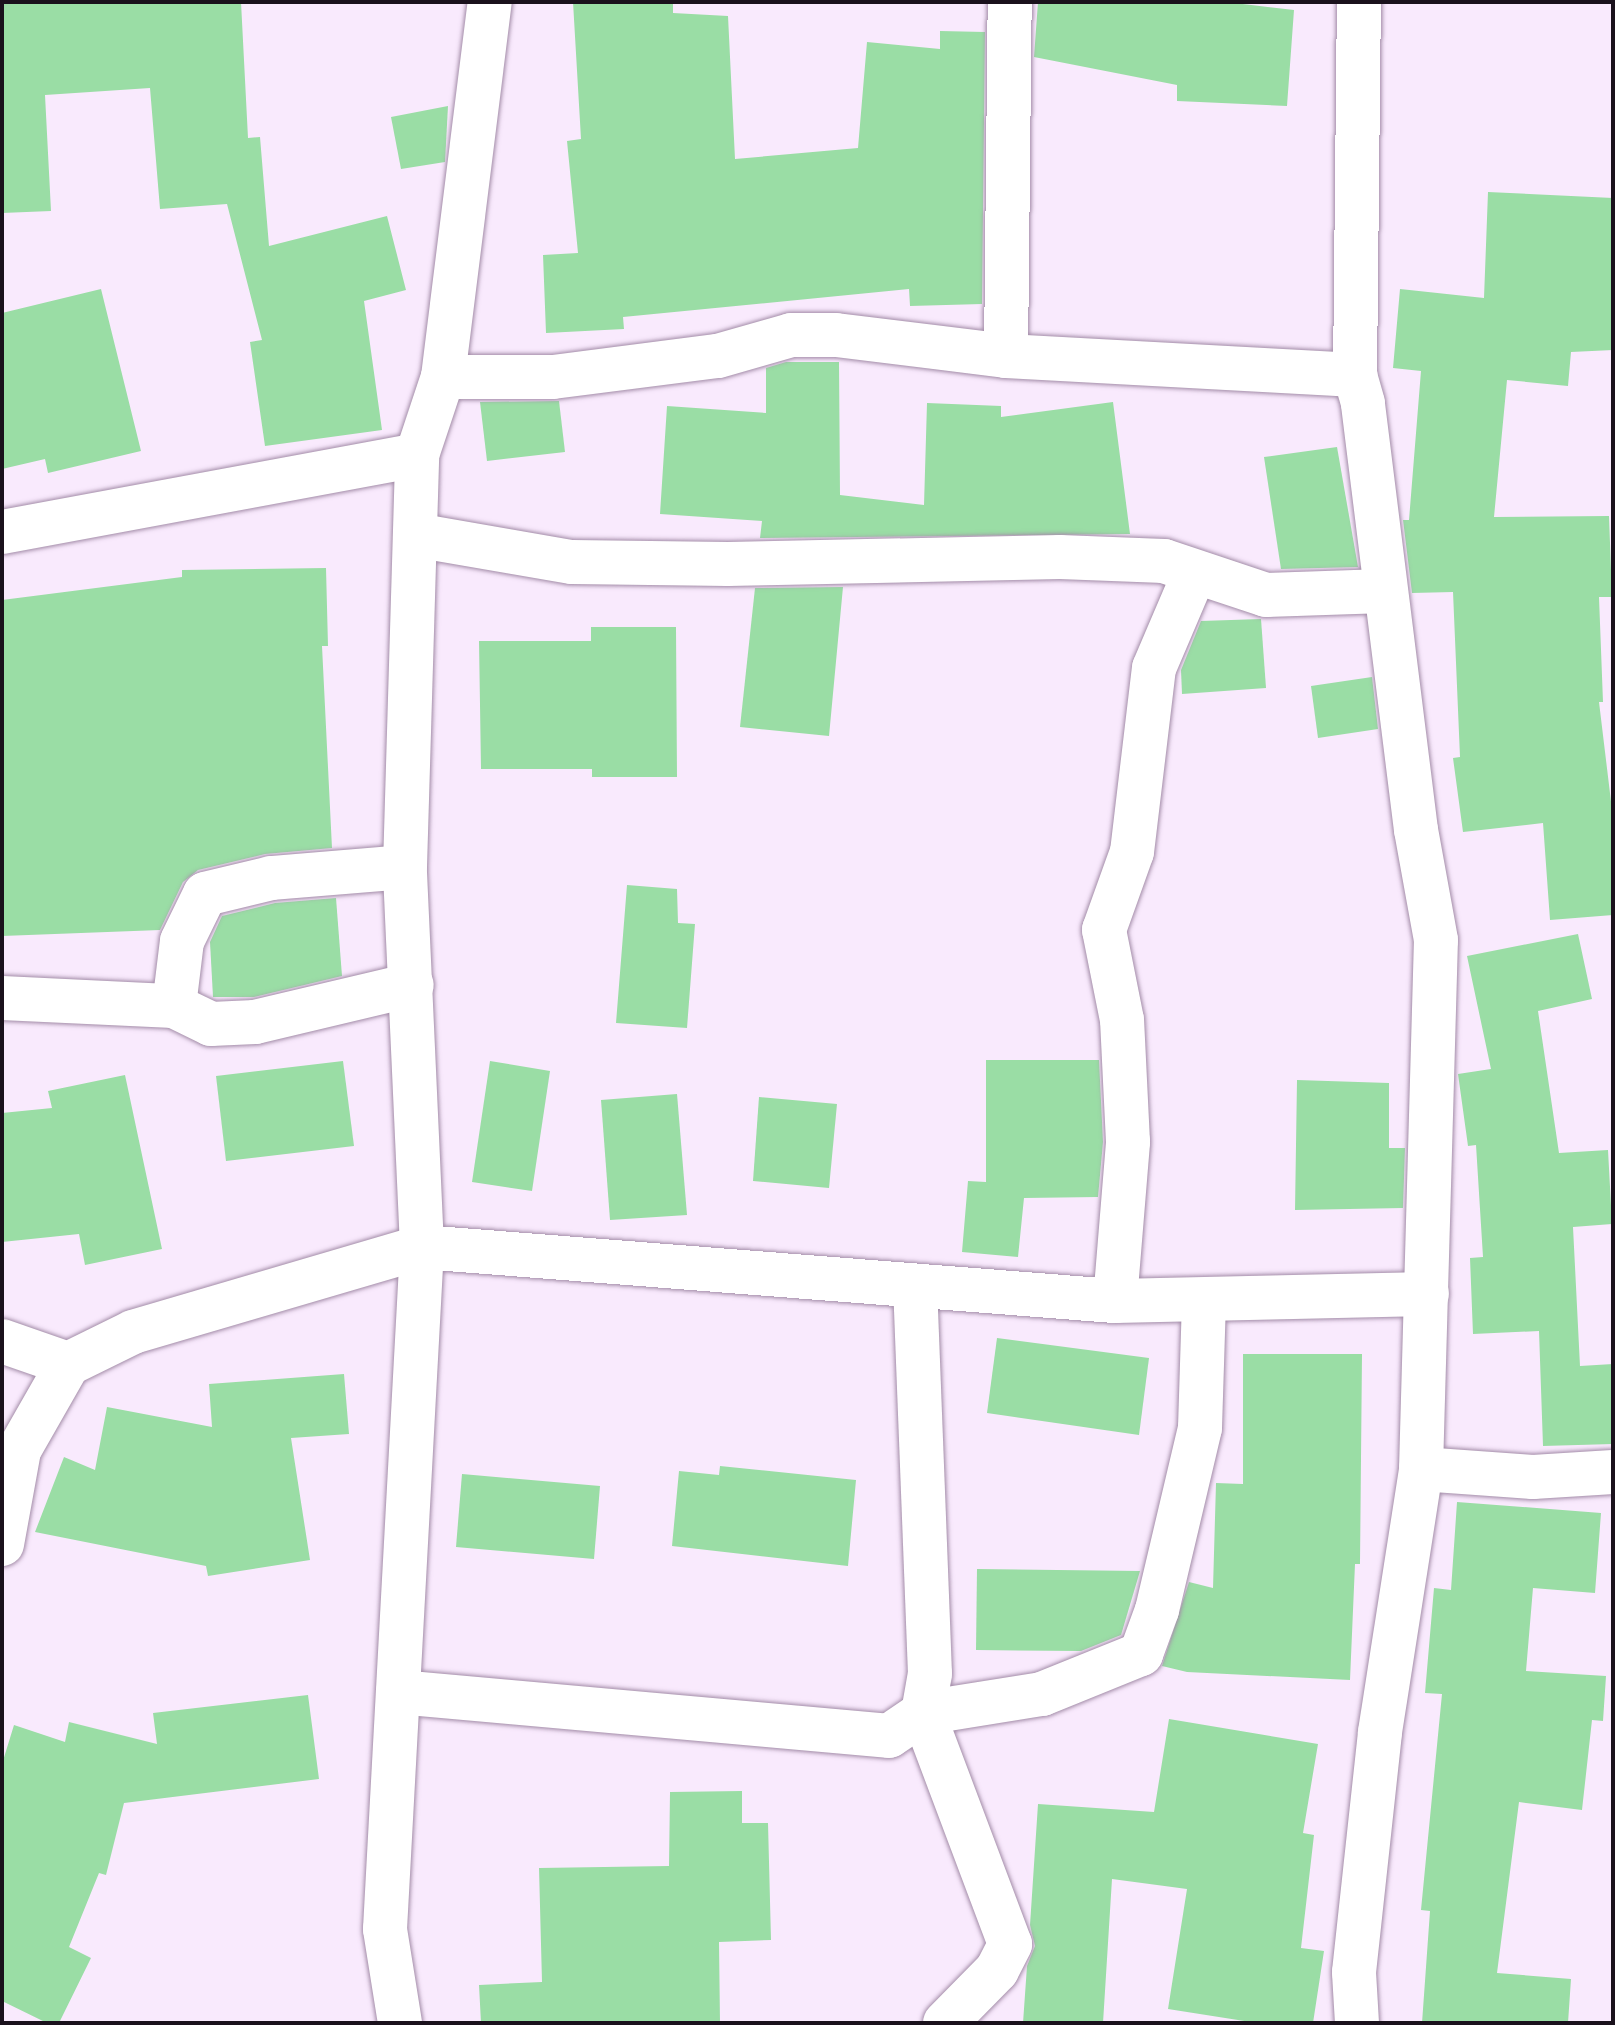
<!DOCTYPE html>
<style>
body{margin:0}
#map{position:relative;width:1615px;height:2025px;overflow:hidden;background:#f9eafd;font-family:Barlow,sans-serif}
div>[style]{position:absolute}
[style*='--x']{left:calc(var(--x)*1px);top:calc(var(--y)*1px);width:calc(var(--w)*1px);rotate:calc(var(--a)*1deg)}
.building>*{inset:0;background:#9adda5}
.roads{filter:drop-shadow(0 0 2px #a38ca8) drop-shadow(0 0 2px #a38ca8)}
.minor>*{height:44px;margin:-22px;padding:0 22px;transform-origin:22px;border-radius:22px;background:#fff}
span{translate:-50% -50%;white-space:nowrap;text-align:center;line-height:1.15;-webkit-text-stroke:6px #fff;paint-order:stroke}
.frame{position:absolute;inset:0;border:4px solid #1a111c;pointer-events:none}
</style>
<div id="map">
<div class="building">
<div style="clip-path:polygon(2px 2px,241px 2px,248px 138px,260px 137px,269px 246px,387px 216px,406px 290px,364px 301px,382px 430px,265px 446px,250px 342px,262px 340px,227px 204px,160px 209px,150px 88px,45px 95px,51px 211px,2px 213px)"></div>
<div style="clip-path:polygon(573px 2px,673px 2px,673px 13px,728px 16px,735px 159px,858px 148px,867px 42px,940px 49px,940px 31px,985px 32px,982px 304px,910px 306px,909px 289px,623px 317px,624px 329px,546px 333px,543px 255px,578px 253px,567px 141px,581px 139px)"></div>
<div style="clip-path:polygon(1038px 2px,1226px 2px,1294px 10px,1287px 106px,1177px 101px,1177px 85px,1034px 57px)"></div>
<div style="clip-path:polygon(448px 106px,445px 162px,401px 169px,391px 117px)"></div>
<div style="clip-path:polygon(1488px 192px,1613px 198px,1613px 350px,1571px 352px,1568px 386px,1507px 380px,1494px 517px,1609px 516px,1612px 597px,1599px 597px,1603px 702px,1599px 702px,1613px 818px,1613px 915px,1550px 920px,1543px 823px,1463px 832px,1453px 758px,1460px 757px,1453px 592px,1412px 593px,1403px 520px,1409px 520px,1421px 371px,1393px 368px,1400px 289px,1484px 298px)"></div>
<div style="clip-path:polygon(101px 289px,141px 451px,48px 473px,45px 459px,2px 469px,2px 313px)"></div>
<div style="clip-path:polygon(786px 362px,839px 362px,840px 495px,924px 505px,927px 403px,1001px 406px,1001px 417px,1113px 402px,1130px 534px,760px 538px,762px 521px,660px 514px,667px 406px,766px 413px,766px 368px)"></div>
<div style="clip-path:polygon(559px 401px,565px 452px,487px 461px,480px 402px)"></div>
<div style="clip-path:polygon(1337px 447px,1358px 567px,1281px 569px,1264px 457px)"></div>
<div style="clip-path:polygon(326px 568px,328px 646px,322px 646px,332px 848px,265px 854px,198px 870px,183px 882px,160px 930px,2px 936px,2px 600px,182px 577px,182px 570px)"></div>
<div style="clip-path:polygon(843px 587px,829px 736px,740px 727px,755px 588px)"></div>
<div style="clip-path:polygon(1261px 619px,1266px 688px,1182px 694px,1181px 670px,1201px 621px)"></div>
<div style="clip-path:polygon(591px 627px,676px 627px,677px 777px,592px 777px,592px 769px,481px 769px,479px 641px,591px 641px)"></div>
<div style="clip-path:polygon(1372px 677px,1378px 729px,1318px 738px,1311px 686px)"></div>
<div style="clip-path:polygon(627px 885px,677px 889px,678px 923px,695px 924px,687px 1028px,616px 1023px)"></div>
<div style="clip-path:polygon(336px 898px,342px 976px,254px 997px,213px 997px,210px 942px,222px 916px,275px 903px)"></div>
<div style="clip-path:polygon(1578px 934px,1592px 999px,1538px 1011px,1559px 1153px,1608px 1150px,1612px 1224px,1573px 1227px,1580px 1366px,1613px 1364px,1613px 1444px,1543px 1446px,1539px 1331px,1473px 1334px,1470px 1258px,1483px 1257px,1476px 1145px,1468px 1146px,1458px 1074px,1491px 1069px,1467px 956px)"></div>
<div style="clip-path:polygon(986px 1060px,1099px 1060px,1103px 1142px,1098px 1197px,1024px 1198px,1018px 1257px,962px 1252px,968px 1181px,986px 1182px)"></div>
<div style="clip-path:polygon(343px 1061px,354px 1146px,226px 1161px,216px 1076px)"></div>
<div style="clip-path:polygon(490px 1061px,550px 1071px,532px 1191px,472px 1182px)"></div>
<div style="clip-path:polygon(125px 1075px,162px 1249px,85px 1265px,79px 1234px,2px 1242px,2px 1113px,52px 1108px,48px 1091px)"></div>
<div style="clip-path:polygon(1297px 1080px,1389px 1083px,1389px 1148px,1405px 1148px,1403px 1208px,1295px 1210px)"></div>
<div style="clip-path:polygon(677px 1094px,687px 1215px,610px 1220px,601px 1100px)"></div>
<div style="clip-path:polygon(759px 1097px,837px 1104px,829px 1188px,753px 1181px)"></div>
<div style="clip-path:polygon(997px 1338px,1149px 1358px,1139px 1435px,987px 1413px)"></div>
<div style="clip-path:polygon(1243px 1354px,1362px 1354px,1360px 1564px,1355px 1564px,1350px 1680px,1187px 1672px,1162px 1666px,1189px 1582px,1213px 1588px,1216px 1483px,1243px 1484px)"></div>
<div style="clip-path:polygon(344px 1374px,349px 1434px,291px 1438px,310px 1560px,208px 1576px,206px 1566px,35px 1532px,64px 1457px,95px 1470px,107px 1407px,212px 1427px,209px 1384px)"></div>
<div style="clip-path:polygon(720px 1466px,856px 1480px,848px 1566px,672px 1546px,679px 1471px,719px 1475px)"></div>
<div style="clip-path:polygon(462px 1474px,600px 1486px,594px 1559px,456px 1547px)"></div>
<div style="clip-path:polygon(1457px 1502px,1601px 1513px,1595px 1593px,1533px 1588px,1526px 1671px,1606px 1676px,1603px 1721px,1592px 1720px,1582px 1810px,1519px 1802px,1497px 1973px,1571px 1979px,1568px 2023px,1422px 2023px,1430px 1911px,1421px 1910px,1442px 1694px,1425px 1693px,1434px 1588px,1451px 1590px)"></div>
<div style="clip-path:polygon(977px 1569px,1140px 1571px,1121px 1635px,1081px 1651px,976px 1650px)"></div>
<div style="clip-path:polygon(308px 1695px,319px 1779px,124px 1803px,106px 1875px,99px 1873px,69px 1947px,91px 1958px,59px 2023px,47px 2023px,2px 2001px,2px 1764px,14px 1725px,65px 1742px,69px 1722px,157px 1744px,153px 1713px)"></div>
<div style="clip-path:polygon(1169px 1719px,1318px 1744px,1303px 1833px,1314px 1835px,1301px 1948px,1324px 1951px,1313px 2023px,1257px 2023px,1168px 2009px,1187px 1889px,1112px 1879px,1103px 2023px,1023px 2023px,1027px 1966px,1035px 1946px,1030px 1925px,1038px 1804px,1154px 1812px)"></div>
<div style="clip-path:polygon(742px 1791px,742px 1823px,768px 1823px,771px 1940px,719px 1942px,720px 2023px,481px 2023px,479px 1985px,542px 1982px,539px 1868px,669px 1866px,670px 1792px)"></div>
</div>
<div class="roads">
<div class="minor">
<div style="--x:1006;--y:356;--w:354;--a:-89.4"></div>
<div style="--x:443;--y:377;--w:110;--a:0"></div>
<div style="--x:553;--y:377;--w:166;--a:-7.3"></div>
<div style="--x:718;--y:356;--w:76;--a:-16"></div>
<div style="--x:791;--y:335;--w:45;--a:0"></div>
<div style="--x:836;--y:335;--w:171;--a:7"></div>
<div style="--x:1006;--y:356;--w:350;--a:3.1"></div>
<div style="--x:2;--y:532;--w:422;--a:-10.5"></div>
<div style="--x:415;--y:535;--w:159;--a:9.8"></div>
<div style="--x:572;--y:562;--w:156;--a:0.7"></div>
<div style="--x:728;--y:564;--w:332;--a:-1.2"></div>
<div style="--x:1060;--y:557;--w:104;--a:2.2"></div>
<div style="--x:1164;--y:561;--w:108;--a:18.4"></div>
<div style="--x:1266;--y:595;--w:119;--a:-1.9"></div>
<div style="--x:2;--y:998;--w:172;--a:2.7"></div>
<div style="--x:174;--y:1006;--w:41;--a:25.9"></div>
<div style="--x:211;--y:1024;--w:44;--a:-2.6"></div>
<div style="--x:255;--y:1022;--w:161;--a:-13.3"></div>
<div style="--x:174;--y:1006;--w:65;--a:-83"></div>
<div style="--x:182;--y:941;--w:52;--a:-63.9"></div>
<div style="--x:205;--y:894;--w:68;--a:-13.6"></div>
<div style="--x:271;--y:878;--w:134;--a:-4.7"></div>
<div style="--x:1115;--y:1301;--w:160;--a:-85.3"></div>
<div style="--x:1128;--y:1142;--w:122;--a:-92.8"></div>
<div style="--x:1122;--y:1020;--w:92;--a:-101.3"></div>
<div style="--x:1104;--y:930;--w:83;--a:-70.3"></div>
<div style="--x:1132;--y:852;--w:185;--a:-83.2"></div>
<div style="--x:1154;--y:668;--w:104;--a:-66.9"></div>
<div style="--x:2;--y:1341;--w:70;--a:19.2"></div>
<div style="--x:1421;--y:1469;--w:112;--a:4.1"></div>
<div style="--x:1533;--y:1477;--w:80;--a:-3.6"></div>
<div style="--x:2;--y:1544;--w:96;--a:-79.7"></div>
<div style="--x:19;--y:1450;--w:99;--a:-60.3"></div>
<div style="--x:68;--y:1364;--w:72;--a:-26.2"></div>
<div style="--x:133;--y:1332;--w:301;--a:-16.4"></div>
<div style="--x:422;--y:1247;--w:695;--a:4.46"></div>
<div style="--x:1115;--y:1301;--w:312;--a:-1.3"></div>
<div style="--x:398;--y:1692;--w:493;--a:5.1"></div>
<div style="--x:889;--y:1736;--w:41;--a:-34.1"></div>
<div style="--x:923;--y:1713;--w:40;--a:-80"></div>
<div style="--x:930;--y:1674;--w:388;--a:-92.2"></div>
<div style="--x:400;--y:2023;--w:95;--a:-99.1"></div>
<div style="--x:385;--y:1929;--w:683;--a:-86.89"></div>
<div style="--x:422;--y:1247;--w:380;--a:-92.6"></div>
<div style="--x:405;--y:867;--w:412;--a:-88.3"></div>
<div style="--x:417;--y:455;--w:82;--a:-71.6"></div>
<div style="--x:443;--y:377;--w:378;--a:-82.9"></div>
<div style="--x:945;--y:2023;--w:74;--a:-45.5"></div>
<div style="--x:997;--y:1970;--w:29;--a:-63"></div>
<div style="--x:1010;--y:1944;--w:247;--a:-110.6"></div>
<div style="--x:923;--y:1713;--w:121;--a:-9.1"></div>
<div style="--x:1042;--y:1694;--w:107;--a:-22"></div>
<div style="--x:1141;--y:1654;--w:47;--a:-70"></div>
<div style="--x:1157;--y:1610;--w:187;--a:-76.7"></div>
<div style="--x:1200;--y:1428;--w:125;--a:-88.2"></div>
<div style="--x:1357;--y:2023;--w:51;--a:-93.4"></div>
<div style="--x:1354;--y:1972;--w:241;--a:-83.8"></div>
<div style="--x:1380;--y:1732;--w:266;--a:-81.1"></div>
<div style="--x:1421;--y:1469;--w:529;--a:-88.38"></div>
<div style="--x:1436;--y:940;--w:112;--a:-100.3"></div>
<div style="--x:1416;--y:830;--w:430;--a:-97.1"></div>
<div style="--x:1363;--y:403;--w:29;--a:-106"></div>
<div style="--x:1355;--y:375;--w:373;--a:-89.4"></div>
</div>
</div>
<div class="frame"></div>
</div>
